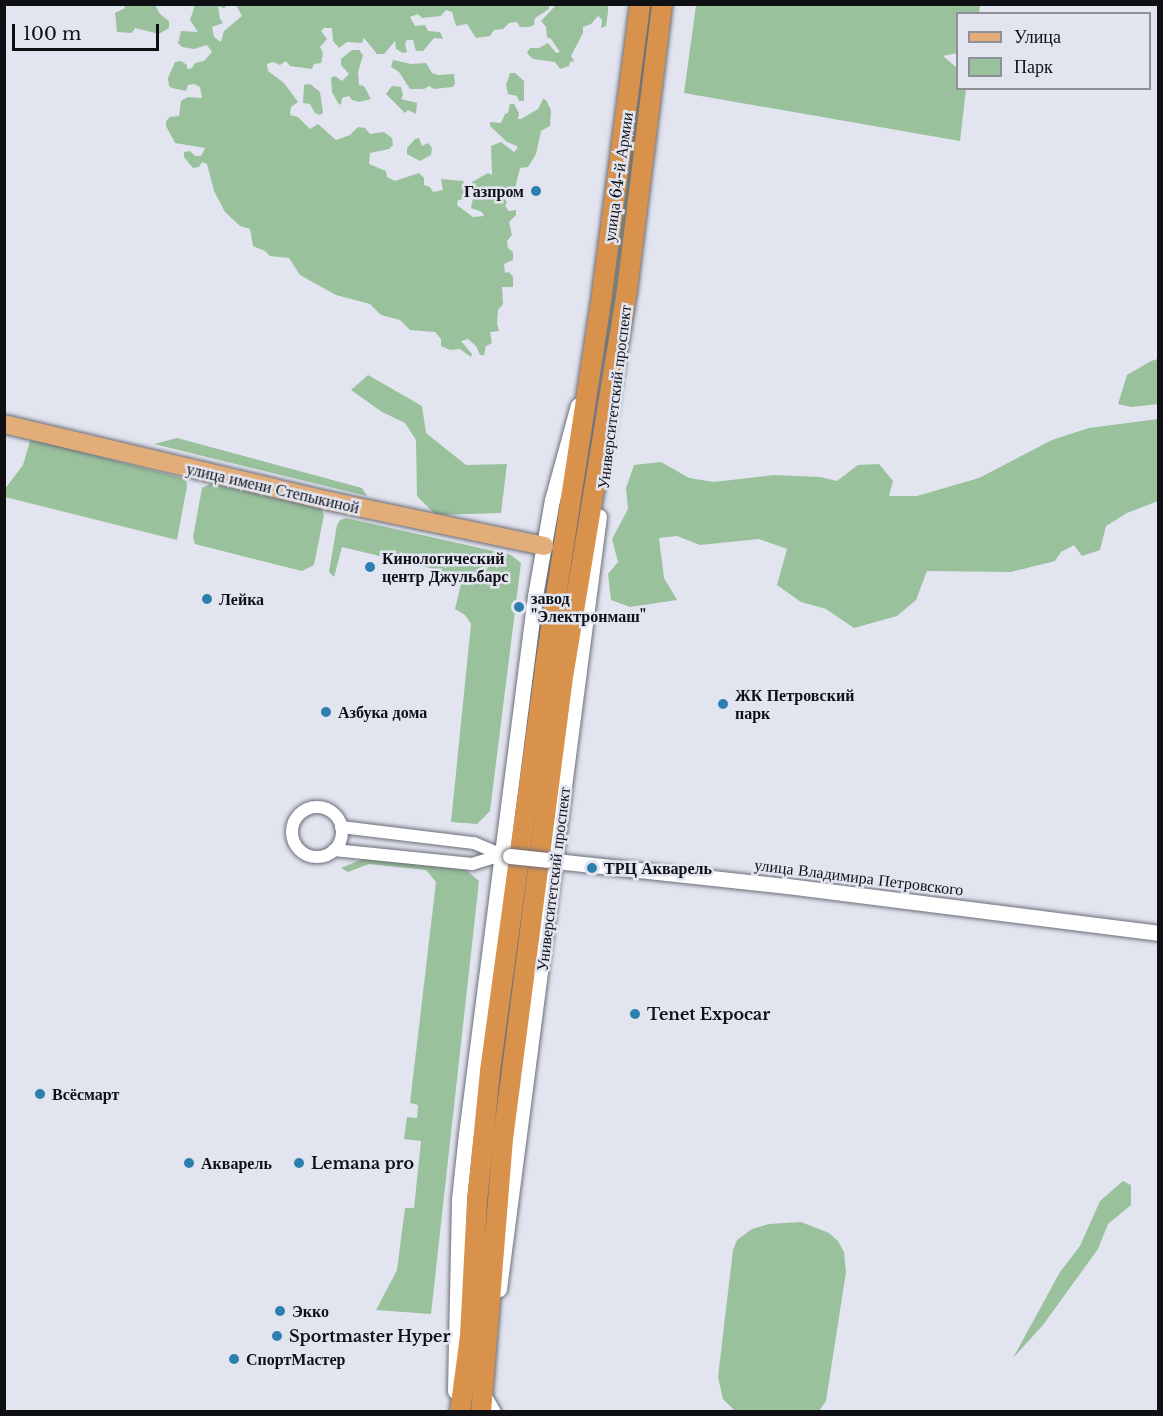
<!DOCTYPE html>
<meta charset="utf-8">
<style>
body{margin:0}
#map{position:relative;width:1163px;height:1416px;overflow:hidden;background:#e2e5f0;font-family:"Libre Baskerville",serif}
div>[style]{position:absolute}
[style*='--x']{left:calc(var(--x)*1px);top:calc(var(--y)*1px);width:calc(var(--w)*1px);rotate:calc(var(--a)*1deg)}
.green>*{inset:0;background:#99c19c}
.roads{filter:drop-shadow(0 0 2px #6b6e78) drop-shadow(0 0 2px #6b6e78)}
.minor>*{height:12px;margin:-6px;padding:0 6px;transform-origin:6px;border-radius:6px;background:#fff}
.minor>.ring{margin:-6px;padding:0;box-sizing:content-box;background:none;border:12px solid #fff;border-radius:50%}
.tertiary>*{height:15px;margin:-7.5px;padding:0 7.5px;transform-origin:7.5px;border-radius:7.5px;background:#fff}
.primary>*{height:18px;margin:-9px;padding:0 9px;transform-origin:9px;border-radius:9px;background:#e2ad79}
.trunk>*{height:20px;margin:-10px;padding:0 10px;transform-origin:10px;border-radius:10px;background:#d8924c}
.bridges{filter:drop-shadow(0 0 2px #6b6e78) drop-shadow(0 0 2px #6b6e78)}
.tertiary-bridge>*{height:15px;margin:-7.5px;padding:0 7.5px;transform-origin:7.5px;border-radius:7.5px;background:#fff}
.dots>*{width:16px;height:16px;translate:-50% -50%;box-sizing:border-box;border:3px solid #e2e5f0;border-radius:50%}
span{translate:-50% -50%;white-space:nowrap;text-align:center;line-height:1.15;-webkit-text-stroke:5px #e2e5f0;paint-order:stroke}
.street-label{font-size:16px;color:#0f1014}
.poi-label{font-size:16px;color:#0f1014;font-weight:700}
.right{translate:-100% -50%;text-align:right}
.left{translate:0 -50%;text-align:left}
.frame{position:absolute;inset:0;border:6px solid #0f1014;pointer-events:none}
.legend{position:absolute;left:956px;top:12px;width:195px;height:78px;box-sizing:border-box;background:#e2e5f0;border:2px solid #8e9098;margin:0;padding:8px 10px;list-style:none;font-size:18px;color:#0f1014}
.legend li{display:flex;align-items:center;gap:12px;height:30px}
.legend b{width:30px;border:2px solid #8e9098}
.scale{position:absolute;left:12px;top:24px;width:147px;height:27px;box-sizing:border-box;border:3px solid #0f1014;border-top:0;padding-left:8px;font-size:18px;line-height:21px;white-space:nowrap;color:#0f1014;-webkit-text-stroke:4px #e2e5f0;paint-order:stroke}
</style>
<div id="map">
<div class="green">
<div style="clip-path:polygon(124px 5px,155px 5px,160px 14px,169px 21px,169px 28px,159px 34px,135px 28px,132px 33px,117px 32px,115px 13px,125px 8px)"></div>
<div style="clip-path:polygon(195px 5px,228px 5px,224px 8px,218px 6px,220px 19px,223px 23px,212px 27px,214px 37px,221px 42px,224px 31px,242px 16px,236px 5px,549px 5px,549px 9px,535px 18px,534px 25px,529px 27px,520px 27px,517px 22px,509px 23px,503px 29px,494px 30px,490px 36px,476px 38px,467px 24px,456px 26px,452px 12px,446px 10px,441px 16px,422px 18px,418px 14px,410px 17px,415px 26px,425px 25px,428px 31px,440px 32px,443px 39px,434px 38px,423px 51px,416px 51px,413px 40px,407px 40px,405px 44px,407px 52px,403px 53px,396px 49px,395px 41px,384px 54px,377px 54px,364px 38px,362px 43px,347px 42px,339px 48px,333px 41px,332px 28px,324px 28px,321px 31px,327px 39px,320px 47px,323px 53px,321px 63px,314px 64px,312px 69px,290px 66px,286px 61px,280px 65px,273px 62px,267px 64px,268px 71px,284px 83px,298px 102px,291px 107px,290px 115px,298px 117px,310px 129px,318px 124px,336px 140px,350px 135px,358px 127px,365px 128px,370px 134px,384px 132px,392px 138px,393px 145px,389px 149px,370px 153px,369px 164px,386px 171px,387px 177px,395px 181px,419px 173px,424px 178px,424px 185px,430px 187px,433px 192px,443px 190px,441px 179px,463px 181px,468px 193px,465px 199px,458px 200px,457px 205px,473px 217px,484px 216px,482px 212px,471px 208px,473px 198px,479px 196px,475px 193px,472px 182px,488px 173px,492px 175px,491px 146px,501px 142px,514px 152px,517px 149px,517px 146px,507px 142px,490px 126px,490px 122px,501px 123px,505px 114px,508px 113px,510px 104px,514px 104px,519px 113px,518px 119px,521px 119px,538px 109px,543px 99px,546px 100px,551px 110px,550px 126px,541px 131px,536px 154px,528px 167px,520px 168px,513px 197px,504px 188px,499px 194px,507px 202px,505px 206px,509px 211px,516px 210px,516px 215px,509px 222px,512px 235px,507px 241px,508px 248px,513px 252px,513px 260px,504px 264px,505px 273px,509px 272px,513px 277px,513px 287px,502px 287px,503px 304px,498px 310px,497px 323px,499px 331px,490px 332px,492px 343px,486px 346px,484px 355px,480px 355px,476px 346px,468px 339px,461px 341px,472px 354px,471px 357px,460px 349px,450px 350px,441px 346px,441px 339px,435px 332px,410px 330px,400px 320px,381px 315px,370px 304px,336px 295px,300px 275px,289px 258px,270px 256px,265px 251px,253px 246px,250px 229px,240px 226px,225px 212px,214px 191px,207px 164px,202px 162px,199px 167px,193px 168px,184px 157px,184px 152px,190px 151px,195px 156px,201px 156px,205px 148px,175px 143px,166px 126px,166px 121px,170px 117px,179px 116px,181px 101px,188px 97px,202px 98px,200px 87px,194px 84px,188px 85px,186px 91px,172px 88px,169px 86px,168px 78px,175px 62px,181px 61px,187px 65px,187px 69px,192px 68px,195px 63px,204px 61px,212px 52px,207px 45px,194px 49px,182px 47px,178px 43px,181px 31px,198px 32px,190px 20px)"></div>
<div style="clip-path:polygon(556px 5px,608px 5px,608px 12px,606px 26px,601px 28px,602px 20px,598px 16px,591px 24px,583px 27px,583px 33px,571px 56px,574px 61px,570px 62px,569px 66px,560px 69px,555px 62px,533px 59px,527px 53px,530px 48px,539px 48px,548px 43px,556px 53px,560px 52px,551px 39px,547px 37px,546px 27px,541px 21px)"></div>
<div style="clip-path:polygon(648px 5px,654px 5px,610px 342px,605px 352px,603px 340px)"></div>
<div style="clip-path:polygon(696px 5px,980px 5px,979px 13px,958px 14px,957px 53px,943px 56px,957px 68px,958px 88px,966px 89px,960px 141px,684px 93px)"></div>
<div style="clip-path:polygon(352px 50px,359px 50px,363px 55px,358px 72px,359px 85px,364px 86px,371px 99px,359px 102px,352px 100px,349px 96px,342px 98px,341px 105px,338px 103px,332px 92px,331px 78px,335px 76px,342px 81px,349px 74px,341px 65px,341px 59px)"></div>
<div style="clip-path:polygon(393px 60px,411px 64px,426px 63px,432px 73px,438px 75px,454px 74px,455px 84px,452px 87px,434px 89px,429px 86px,424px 89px,410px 89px,399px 72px,391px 67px)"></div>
<div style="clip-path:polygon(510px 73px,515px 73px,524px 81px,524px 101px,519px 101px,517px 96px,508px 94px,506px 85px)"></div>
<div style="clip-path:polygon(310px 84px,320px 92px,323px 113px,320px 115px,315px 113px,310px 104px,303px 103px,304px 85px)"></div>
<div style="clip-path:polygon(392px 86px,401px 87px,403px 95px,401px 99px,417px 103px,416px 114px,408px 110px,405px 113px,386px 94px)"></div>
<div style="clip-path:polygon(419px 138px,422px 146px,428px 143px,432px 148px,431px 155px,420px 161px,407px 154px,407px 148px,415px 139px)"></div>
<div style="clip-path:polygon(1158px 359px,1158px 404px,1132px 407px,1118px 404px,1127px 375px,1151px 361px)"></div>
<div style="clip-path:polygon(368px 375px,422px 406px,426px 433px,466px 465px,507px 464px,501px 513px,436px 515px,417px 496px,416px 440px,405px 423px,382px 412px,351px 390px)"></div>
<div style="clip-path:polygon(1158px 419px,1158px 501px,1127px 513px,1106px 526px,1100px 550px,1082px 556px,1074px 545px,1061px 552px,1055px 561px,1011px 572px,927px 571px,916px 600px,897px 616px,854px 628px,826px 609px,801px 602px,777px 585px,787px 549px,759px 539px,700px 545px,677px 536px,659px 538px,664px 578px,677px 600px,630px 607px,611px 600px,608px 574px,618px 562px,612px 539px,628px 509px,626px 488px,634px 465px,661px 462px,689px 478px,714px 482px,774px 475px,820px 477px,837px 481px,858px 465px,879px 464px,893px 481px,889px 496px,917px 496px,979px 478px,1052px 440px,1089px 428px)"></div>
<div style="clip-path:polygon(177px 438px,362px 488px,367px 496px,154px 444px)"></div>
<div style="clip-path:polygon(35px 440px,186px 479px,187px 486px,177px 540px,5px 497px,5px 489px,23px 465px,30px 441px)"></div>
<div style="clip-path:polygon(212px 483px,321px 509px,324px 515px,314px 565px,302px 571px,195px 544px,193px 537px,202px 488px)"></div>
<div style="clip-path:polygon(346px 518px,511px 555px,521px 563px,490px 811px,477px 824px,451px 822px,471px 624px,465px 615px,455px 609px,463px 576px,342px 547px,334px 577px,329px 572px,337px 525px,340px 520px)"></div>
<div style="clip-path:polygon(365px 858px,466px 870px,479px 881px,431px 1314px,376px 1310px,397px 1270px,405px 1208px,414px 1208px,421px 1141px,404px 1139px,407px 1117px,417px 1118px,418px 1105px,410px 1103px,436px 882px,426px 870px,369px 864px,348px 872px,341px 868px)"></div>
<div style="clip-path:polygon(1123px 1181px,1131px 1185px,1131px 1205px,1108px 1224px,1098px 1249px,1043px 1325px,1013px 1358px,1060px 1272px,1080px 1246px,1100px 1201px)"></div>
<div style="clip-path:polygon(801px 1222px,829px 1233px,838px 1241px,844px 1252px,846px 1272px,826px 1401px,819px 1411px,735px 1411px,723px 1399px,718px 1377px,733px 1250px,737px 1240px,752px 1229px,769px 1224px)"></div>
</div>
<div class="roads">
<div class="minor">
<div class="ring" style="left:292px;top:807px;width:38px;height:38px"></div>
<div style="--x:341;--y:827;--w:134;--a:6.9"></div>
<div style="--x:474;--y:843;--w:30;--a:23"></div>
<div style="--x:334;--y:850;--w:139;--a:5.8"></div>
<div style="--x:472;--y:864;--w:31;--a:-17"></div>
<div style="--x:484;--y:1393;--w:22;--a:60"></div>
</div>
<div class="tertiary">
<div style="--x:547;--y:860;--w:241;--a:6.2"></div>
<div style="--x:787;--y:886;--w:374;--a:7.2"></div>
<div style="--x:499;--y:1289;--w:779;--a:-82.63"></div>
<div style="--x:455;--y:1391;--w:192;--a:-88.8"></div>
<div style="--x:459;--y:1199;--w:65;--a:-83.9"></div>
<div style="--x:466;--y:1134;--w:542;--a:-82.69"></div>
<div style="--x:535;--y:596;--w:97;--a:-80"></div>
<div style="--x:552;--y:500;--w:98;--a:-74.7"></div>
</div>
<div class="primary">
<div style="--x:4;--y:424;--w:334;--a:13.3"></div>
<div style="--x:329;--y:501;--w:220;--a:11.8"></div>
</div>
<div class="trunk">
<div style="--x:460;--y:1412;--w:77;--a:-82.5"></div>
<div style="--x:470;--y:1336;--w:134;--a:-87"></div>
<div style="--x:477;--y:1202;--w:132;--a:-84.3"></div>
<div style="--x:490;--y:1071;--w:407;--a:-82.2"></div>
<div style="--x:545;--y:668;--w:378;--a:-81.3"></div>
<div style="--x:602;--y:294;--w:292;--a:-82.5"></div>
<div style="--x:481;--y:1412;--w:274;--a:-85.4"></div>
<div style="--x:503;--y:1139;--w:472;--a:-82.6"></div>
<div style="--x:564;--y:671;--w:386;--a:-80.6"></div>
<div style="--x:627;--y:290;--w:288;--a:-83"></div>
</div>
</div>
<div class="bridges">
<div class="tertiary-bridge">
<div style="--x:510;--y:856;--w:37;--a:6"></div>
</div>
</div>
<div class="dots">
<div style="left:536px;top:191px;background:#2d7fb0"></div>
<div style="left:370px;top:567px;background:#2d7fb0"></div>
<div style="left:207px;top:599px;background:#2d7fb0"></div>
<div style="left:519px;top:607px;background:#2d7fb0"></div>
<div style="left:723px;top:704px;background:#2d7fb0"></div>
<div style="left:326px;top:712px;background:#2d7fb0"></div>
<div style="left:592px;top:868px;background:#2d7fb0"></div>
<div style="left:635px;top:1014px;background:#2d7fb0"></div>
<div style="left:40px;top:1094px;background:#2d7fb0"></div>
<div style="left:189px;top:1163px;background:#2d7fb0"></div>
<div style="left:299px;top:1163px;background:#2d7fb0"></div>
<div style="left:280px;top:1311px;background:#2d7fb0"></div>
<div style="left:277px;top:1336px;background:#2d7fb0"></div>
<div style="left:234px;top:1359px;background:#2d7fb0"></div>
</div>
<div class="street-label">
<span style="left:618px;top:177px;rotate:-82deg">улица 64-й Армии</span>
<span style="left:614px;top:397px;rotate:-83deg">Университетский проспект</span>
<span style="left:273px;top:488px;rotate:13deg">улица имени Степыкиной</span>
<span style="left:859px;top:877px;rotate:7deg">улица Владимира Петровского</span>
<span style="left:553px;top:879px;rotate:-83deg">Университетский проспект</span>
</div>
<div class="poi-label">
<span class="right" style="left:524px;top:191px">Газпром</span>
<span class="left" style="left:382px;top:567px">Кинологический<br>центр Джульбарс</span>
<span class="left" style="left:531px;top:607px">завод<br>"Электронмаш"</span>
<span class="left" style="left:219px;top:599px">Лейка</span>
<span class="left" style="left:735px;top:704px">ЖК Петровский<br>парк</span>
<span class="left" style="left:338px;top:712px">Азбука дома</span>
<span class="left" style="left:604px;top:868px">ТРЦ Акварель</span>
<span class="left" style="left:647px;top:1014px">Tenet Expocar</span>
<span class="left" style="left:52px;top:1094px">Всёсмарт</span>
<span class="left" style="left:201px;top:1163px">Акварель</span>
<span class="left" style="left:311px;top:1163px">Lemana pro</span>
<span class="left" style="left:292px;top:1311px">Экко</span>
<span class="left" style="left:289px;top:1336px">Sportmaster Hyper</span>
<span class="left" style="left:246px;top:1359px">СпортМастер</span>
</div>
<div class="frame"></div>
<ul class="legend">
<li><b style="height:8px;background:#e2ad79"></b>Улица</li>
<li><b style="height:16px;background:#99c19c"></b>Парк</li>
</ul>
<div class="scale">100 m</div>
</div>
